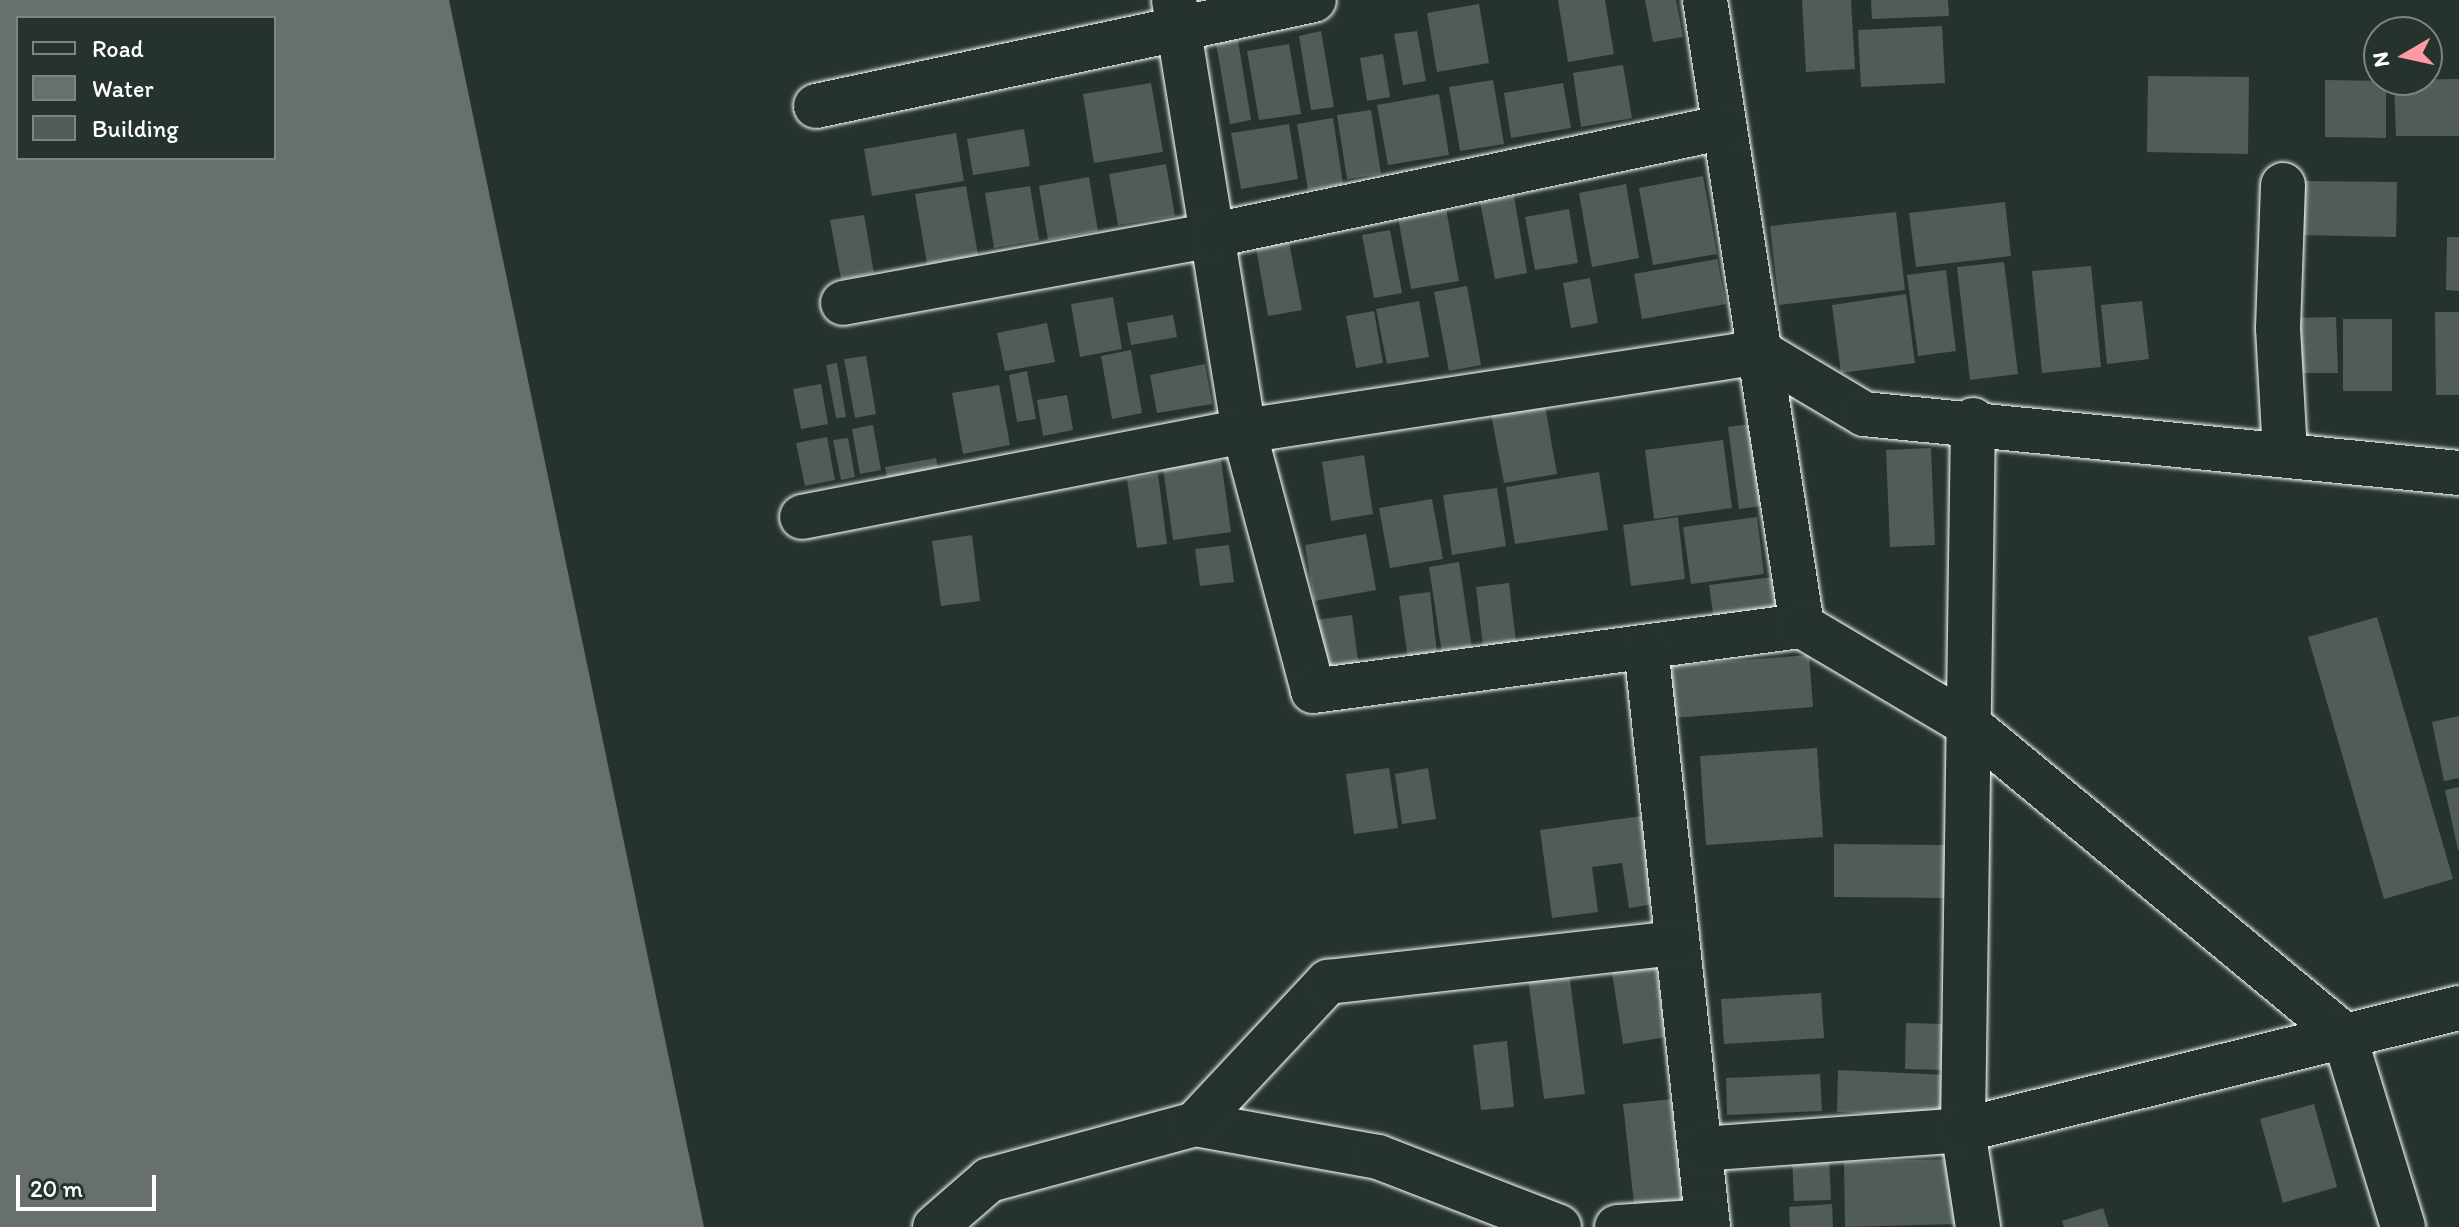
<!DOCTYPE html>
<style>
body{margin:0}
#map{position:relative;width:2459px;height:1227px;overflow:hidden;background:#26332d;font-family:Itim,sans-serif}
div>[style]{position:absolute}
[style*='--x']{left:calc(var(--x)*1px);top:calc(var(--y)*1px);width:calc(var(--w)*1px);rotate:calc(var(--a)*1deg)}
.water>*{inset:0;background:#67706c}
.building>*{inset:0;background:#515c57}
.roads{filter:drop-shadow(0 0 2px #fff) drop-shadow(0 0 2px #fff)}
.street>*{height:44px;margin:-22px;padding:0 22px;transform-origin:22px;border-radius:22px;background:#26332d}
span{translate:-50% -50%;white-space:nowrap;text-align:center;line-height:1.15;-webkit-text-stroke:7px #26332d;paint-order:stroke}
.legend{position:absolute;left:16px;top:16px;width:260px;height:144px;box-sizing:border-box;background:#26332d;border:2px solid #7d8581;margin:0;padding:10px 14px;list-style:none;font-size:24px;color:#fff}
.legend li{display:flex;align-items:center;gap:16px;height:40px}
.legend b{width:40px;border:2px solid #7d8581}
.north{position:absolute;left:2363px;top:16px;width:80px;height:80px;box-sizing:border-box;background:#26332d;border:2px solid #7d8581;border-radius:50%;rotate:261deg;font-size:22px;font-weight:700;line-height:32px;text-align:center;color:#fff}
.north::after{content:'';display:block;margin:auto;width:28px;height:36px;background:#ff9aa2;clip-path:polygon(50% 0,100% 100%,50% 72%,0 100%)}
.scale{position:absolute;left:16px;top:1175px;width:140px;height:36px;box-sizing:border-box;border:4px solid #fff;border-top:0;padding-left:10px;font-size:24px;line-height:28px;white-space:nowrap;color:#fff;-webkit-text-stroke:6px #26332d;paint-order:stroke}
</style>
<div id="map">
<div class="water">
<div style="clip-path:polygon(evenodd,0 0,449px 0,704px 1227px,0 1227px,0 0,18px 18px,274px 18px,274px 158px,18px 158px,18px 18px)"></div>
</div>
<div class="building">
<div style="clip-path:polygon(1558px 0,1605px 0,1614px 54px,1568px 62px)"></div>
<div style="clip-path:polygon(1645px 0,1676px 0,1683px 37px,1653px 42px)"></div>
<div style="clip-path:polygon(1802px 0,1851px 0,1855px 69px,1806px 72px)"></div>
<div style="clip-path:polygon(1871px 0,1948px 0,1949px 16px,1872px 19px)"></div>
<div style="clip-path:polygon(1479px 4px,1489px 63px,1437px 72px,1427px 13px)"></div>
<div style="clip-path:polygon(1942px 26px,1945px 83px,1861px 87px,1858px 30px)"></div>
<div style="clip-path:polygon(1321px 31px,1334px 107px,1311px 110px,1299px 36px)"></div>
<div style="clip-path:polygon(1417px 31px,1426px 81px,1403px 85px,1394px 34px)"></div>
<div style="clip-path:polygon(1238px 40px,1251px 120px,1230px 124px,1216px 43px)"></div>
<div style="clip-path:polygon(1289px 44px,1301px 114px,1259px 120px,1247px 51px)"></div>
<div style="clip-path:polygon(1383px 54px,1390px 97px,1367px 101px,1360px 58px)"></div>
<div style="clip-path:polygon(1623px 65px,1632px 118px,1581px 127px,1573px 73px)"></div>
<div style="clip-path:polygon(2148px 76px,2249px 77px,2248px 154px,2147px 152px)"></div>
<div style="clip-path:polygon(2459px 79px,2459px 136px,2396px 136px,2394px 80px)"></div>
<div style="clip-path:polygon(1493px 80px,1504px 144px,1460px 151px,1449px 87px)"></div>
<div style="clip-path:polygon(2325px 80px,2386px 81px,2386px 138px,2325px 137px)"></div>
<div style="clip-path:polygon(1151px 83px,1163px 152px,1094px 163px,1083px 94px)"></div>
<div style="clip-path:polygon(1563px 83px,1571px 128px,1511px 138px,1504px 93px)"></div>
<div style="clip-path:polygon(1439px 94px,1449px 155px,1388px 165px,1377px 105px)"></div>
<div style="clip-path:polygon(1371px 110px,1381px 174px,1347px 179px,1337px 115px)"></div>
<div style="clip-path:polygon(1333px 118px,1343px 184px,1308px 190px,1297px 124px)"></div>
<div style="clip-path:polygon(1289px 124px,1298px 179px,1241px 189px,1231px 133px)"></div>
<div style="clip-path:polygon(1024px 129px,1030px 166px,973px 175px,967px 139px)"></div>
<div style="clip-path:polygon(956px 133px,964px 181px,872px 196px,864px 149px)"></div>
<div style="clip-path:polygon(1166px 164px,1175px 216px,1118px 225px,1109px 174px)"></div>
<div style="clip-path:polygon(1703px 176px,1717px 254px,1653px 265px,1639px 188px)"></div>
<div style="clip-path:polygon(1089px 177px,1098px 231px,1048px 240px,1039px 186px)"></div>
<div style="clip-path:polygon(2300px 181px,2397px 182px,2396px 237px,2299px 235px)"></div>
<div style="clip-path:polygon(1626px 184px,1639px 258px,1592px 267px,1579px 193px)"></div>
<div style="clip-path:polygon(966px 186px,978px 255px,927px 264px,915px 194px)"></div>
<div style="clip-path:polygon(1030px 186px,1039px 240px,994px 248px,985px 193px)"></div>
<div style="clip-path:polygon(1514px 196px,1527px 273px,1495px 279px,1480px 202px)"></div>
<div style="clip-path:polygon(2005px 202px,2011px 256px,1916px 267px,1909px 213px)"></div>
<div style="clip-path:polygon(1445px 203px,1459px 281px,1411px 289px,1397px 212px)"></div>
<div style="clip-path:polygon(1569px 209px,1578px 263px,1535px 270px,1525px 217px)"></div>
<div style="clip-path:polygon(1896px 212px,1905px 290px,1779px 305px,1770px 226px)"></div>
<div style="clip-path:polygon(864px 215px,874px 273px,841px 279px,830px 220px)"></div>
<div style="clip-path:polygon(1390px 230px,1402px 293px,1374px 298px,1362px 235px)"></div>
<div style="clip-path:polygon(2447px 237px,2459px 237px,2459px 291px,2446px 290px)"></div>
<div style="clip-path:polygon(1289px 242px,1302px 310px,1268px 316px,1256px 248px)"></div>
<div style="clip-path:polygon(1717px 259px,1726px 304px,1642px 319px,1634px 274px)"></div>
<div style="clip-path:polygon(2004px 262px,2018px 374px,1970px 380px,1957px 267px)"></div>
<div style="clip-path:polygon(2091px 266px,2101px 367px,2042px 373px,2032px 271px)"></div>
<div style="clip-path:polygon(1946px 270px,1956px 351px,1918px 356px,1907px 275px)"></div>
<div style="clip-path:polygon(1590px 278px,1598px 323px,1571px 328px,1563px 283px)"></div>
<div style="clip-path:polygon(1467px 286px,1481px 365px,1449px 371px,1434px 292px)"></div>
<div style="clip-path:polygon(1906px 294px,1915px 363px,1841px 373px,1832px 305px)"></div>
<div style="clip-path:polygon(1113px 297px,1122px 349px,1080px 357px,1071px 304px)"></div>
<div style="clip-path:polygon(1419px 301px,1429px 357px,1387px 364px,1376px 309px)"></div>
<div style="clip-path:polygon(2142px 301px,2149px 359px,2107px 364px,2101px 305px)"></div>
<div style="clip-path:polygon(1374px 311px,1383px 363px,1356px 368px,1346px 316px)"></div>
<div style="clip-path:polygon(2435px 312px,2459px 312px,2459px 395px,2436px 395px)"></div>
<div style="clip-path:polygon(1173px 315px,1177px 337px,1131px 345px,1127px 323px)"></div>
<div style="clip-path:polygon(2336px 317px,2338px 373px,2294px 373px,2293px 318px)"></div>
<div style="clip-path:polygon(2343px 319px,2392px 319px,2392px 391px,2343px 391px)"></div>
<div style="clip-path:polygon(1047px 323px,1055px 362px,1005px 371px,997px 333px)"></div>
<div style="clip-path:polygon(1131px 350px,1142px 413px,1112px 419px,1101px 356px)"></div>
<div style="clip-path:polygon(866px 356px,876px 414px,855px 418px,844px 359px)"></div>
<div style="clip-path:polygon(837px 363px,846px 417px,836px 418px,826px 365px)"></div>
<div style="clip-path:polygon(1205px 364px,1212px 404px,1157px 413px,1150px 375px)"></div>
<div style="clip-path:polygon(1027px 371px,1036px 419px,1017px 422px,1009px 375px)"></div>
<div style="clip-path:polygon(821px 384px,828px 424px,801px 429px,793px 389px)"></div>
<div style="clip-path:polygon(999px 385px,1010px 445px,963px 454px,952px 393px)"></div>
<div style="clip-path:polygon(1543px 394px,1557px 474px,1504px 483px,1489px 403px)"></div>
<div style="clip-path:polygon(1067px 395px,1073px 430px,1043px 436px,1037px 400px)"></div>
<div style="clip-path:polygon(1758px 423px,1769px 505px,1739px 509px,1728px 427px)"></div>
<div style="clip-path:polygon(873px 425px,881px 470px,860px 474px,852px 429px)"></div>
<div style="clip-path:polygon(827px 437px,835px 480px,805px 486px,796px 443px)"></div>
<div style="clip-path:polygon(848px 438px,855px 477px,841px 480px,833px 440px)"></div>
<div style="clip-path:polygon(1723px 440px,1732px 508px,1654px 519px,1645px 450px)"></div>
<div style="clip-path:polygon(1931px 448px,1935px 545px,1890px 547px,1886px 450px)"></div>
<div style="clip-path:polygon(1364px 455px,1373px 514px,1331px 521px,1322px 462px)"></div>
<div style="clip-path:polygon(936px 458px,940px 482px,890px 491px,885px 467px)"></div>
<div style="clip-path:polygon(1221px 460px,1231px 532px,1173px 540px,1163px 468px)"></div>
<div style="clip-path:polygon(1599px 472px,1608px 530px,1515px 544px,1506px 487px)"></div>
<div style="clip-path:polygon(1158px 474px,1167px 544px,1137px 548px,1127px 479px)"></div>
<div style="clip-path:polygon(1497px 488px,1506px 546px,1452px 555px,1443px 495px)"></div>
<div style="clip-path:polygon(1432px 499px,1443px 559px,1390px 568px,1379px 508px)"></div>
<div style="clip-path:polygon(1678px 517px,1685px 579px,1631px 586px,1623px 525px)"></div>
<div style="clip-path:polygon(1757px 517px,1764px 574px,1691px 584px,1683px 527px)"></div>
<div style="clip-path:polygon(1366px 534px,1376px 590px,1314px 601px,1305px 545px)"></div>
<div style="clip-path:polygon(972px 535px,980px 601px,941px 606px,932px 541px)"></div>
<div style="clip-path:polygon(1229px 545px,1234px 582px,1200px 586px,1195px 549px)"></div>
<div style="clip-path:polygon(1459px 562px,1474px 662px,1444px 667px,1429px 567px)"></div>
<div style="clip-path:polygon(1773px 577px,1779px 619px,1715px 627px,1709px 585px)"></div>
<div style="clip-path:polygon(1509px 583px,1516px 642px,1483px 646px,1476px 587px)"></div>
<div style="clip-path:polygon(1430px 592px,1438px 662px,1409px 666px,1399px 596px)"></div>
<div style="clip-path:polygon(1352px 615px,1359px 668px,1323px 673px,1316px 620px)"></div>
<div style="clip-path:polygon(2377px 617px,2453px 879px,2384px 899px,2308px 637px)"></div>
<div style="clip-path:polygon(1809px 655px,1813px 707px,1673px 718px,1668px 666px)"></div>
<div style="clip-path:polygon(2459px 716px,2459px 778px,2444px 781px,2432px 722px)"></div>
<div style="clip-path:polygon(1817px 748px,1823px 837px,1706px 845px,1700px 756px)"></div>
<div style="clip-path:polygon(1389px 768px,1398px 828px,1354px 834px,1346px 774px)"></div>
<div style="clip-path:polygon(1428px 768px,1436px 819px,1402px 824px,1395px 774px)"></div>
<div style="clip-path:polygon(2459px 787px,2459px 850px,2458px 850px,2445px 790px)"></div>
<div style="clip-path:polygon(1642px 816px,1654px 904px,1629px 908px,1622px 863px,1592px 867px,1598px 912px,1552px 918px,1540px 830px)"></div>
<div style="clip-path:polygon(1834px 844px,1945px 845px,1945px 898px,1834px 897px)"></div>
<div style="clip-path:polygon(1655px 960px,1667px 1037px,1623px 1044px,1611px 966px)"></div>
<div style="clip-path:polygon(1568px 965px,1585px 1094px,1544px 1099px,1527px 971px)"></div>
<div style="clip-path:polygon(1821px 993px,1824px 1038px,1724px 1044px,1721px 999px)"></div>
<div style="clip-path:polygon(1906px 1023px,1946px 1024px,1945px 1070px,1905px 1069px)"></div>
<div style="clip-path:polygon(1507px 1041px,1514px 1107px,1481px 1110px,1473px 1045px)"></div>
<div style="clip-path:polygon(1838px 1070px,1948px 1075px,1946px 1117px,1837px 1112px)"></div>
<div style="clip-path:polygon(1820px 1074px,1822px 1111px,1727px 1115px,1726px 1078px)"></div>
<div style="clip-path:polygon(1674px 1099px,1686px 1199px,1634px 1204px,1623px 1104px)"></div>
<div style="clip-path:polygon(2314px 1104px,2337px 1187px,2283px 1203px,2260px 1119px)"></div>
<div style="clip-path:polygon(1792px 1155px,1829px 1155px,1831px 1200px,1794px 1201px)"></div>
<div style="clip-path:polygon(1954px 1159px,1956px 1224px,1845px 1227px,1844px 1162px)"></div>
<div style="clip-path:polygon(1832px 1204px,1833px 1227px,1790px 1227px,1789px 1207px)"></div>
<div style="clip-path:polygon(2103px 1208px,2109px 1227px,2064px 1227px,2062px 1221px)"></div>
</div>
<div class="roads">
<div class="street">
<div style="--x:1174;--y:0;--w:437;--a:80.8"></div>
<div style="--x:1244;--y:431;--w:269;--a:75.1"></div>
<div style="--x:1313;--y:691;--w:493;--a:-7.6"></div>
<div style="--x:1705;--y:0;--w:633;--a:81.19"></div>
<div style="--x:1802;--y:626;--w:193;--a:30.6"></div>
<div style="--x:1968;--y:724;--w:488;--a:39.6"></div>
<div style="--x:2344;--y:1035;--w:201;--a:72.9"></div>
<div style="--x:816;--y:106;--w:509;--a:-12.02"></div>
<div style="--x:2283;--y:185;--w:143;--a:92"></div>
<div style="--x:2278;--y:328;--w:127;--a:86.8"></div>
<div style="--x:843;--y:303;--w:377;--a:-10.4"></div>
<div style="--x:1214;--y:235;--w:522;--a:-11.93"></div>
<div style="--x:1973;--y:420;--w:710;--a:90.81"></div>
<div style="--x:1963;--y:1130;--w:98;--a:81.2"></div>
<div style="--x:802;--y:517;--w:450;--a:-11"></div>
<div style="--x:1244;--y:431;--w:522;--a:-8.7"></div>
<div style="--x:1760;--y:352;--w:121;--a:30.8"></div>
<div style="--x:1864;--y:414;--w:598;--a:5.66"></div>
<div style="--x:1646;--y:647;--w:583;--a:83.9"></div>
<div style="--x:1195;--y:1124;--w:186;--a:10.2"></div>
<div style="--x:1378;--y:1157;--w:194;--a:21.1"></div>
<div style="--x:1700;--y:1149;--w:264;--a:-4.1"></div>
<div style="--x:1963;--y:1130;--w:511;--a:-13.82"></div>
<div style="--x:935;--y:1227;--w:72;--a:-41"></div>
<div style="--x:989;--y:1180;--w:213;--a:-15.2"></div>
<div style="--x:1195;--y:1124;--w:195;--a:-46.9"></div>
<div style="--x:1328;--y:982;--w:351;--a:-6.4"></div>
<div style="--x:1617;--y:1227;--w:90;--a:-3.8"></div>
</div>
</div>
<ul class="legend">
<li><b style="height:10px;background:#26332d"></b>Road</li>
<li><b style="height:22px;background:#67706c"></b>Water</li>
<li><b style="height:22px;background:#515c57"></b>Building</li>
</ul>
<div class="north">N</div>
<div class="scale">20 m</div>
</div>
